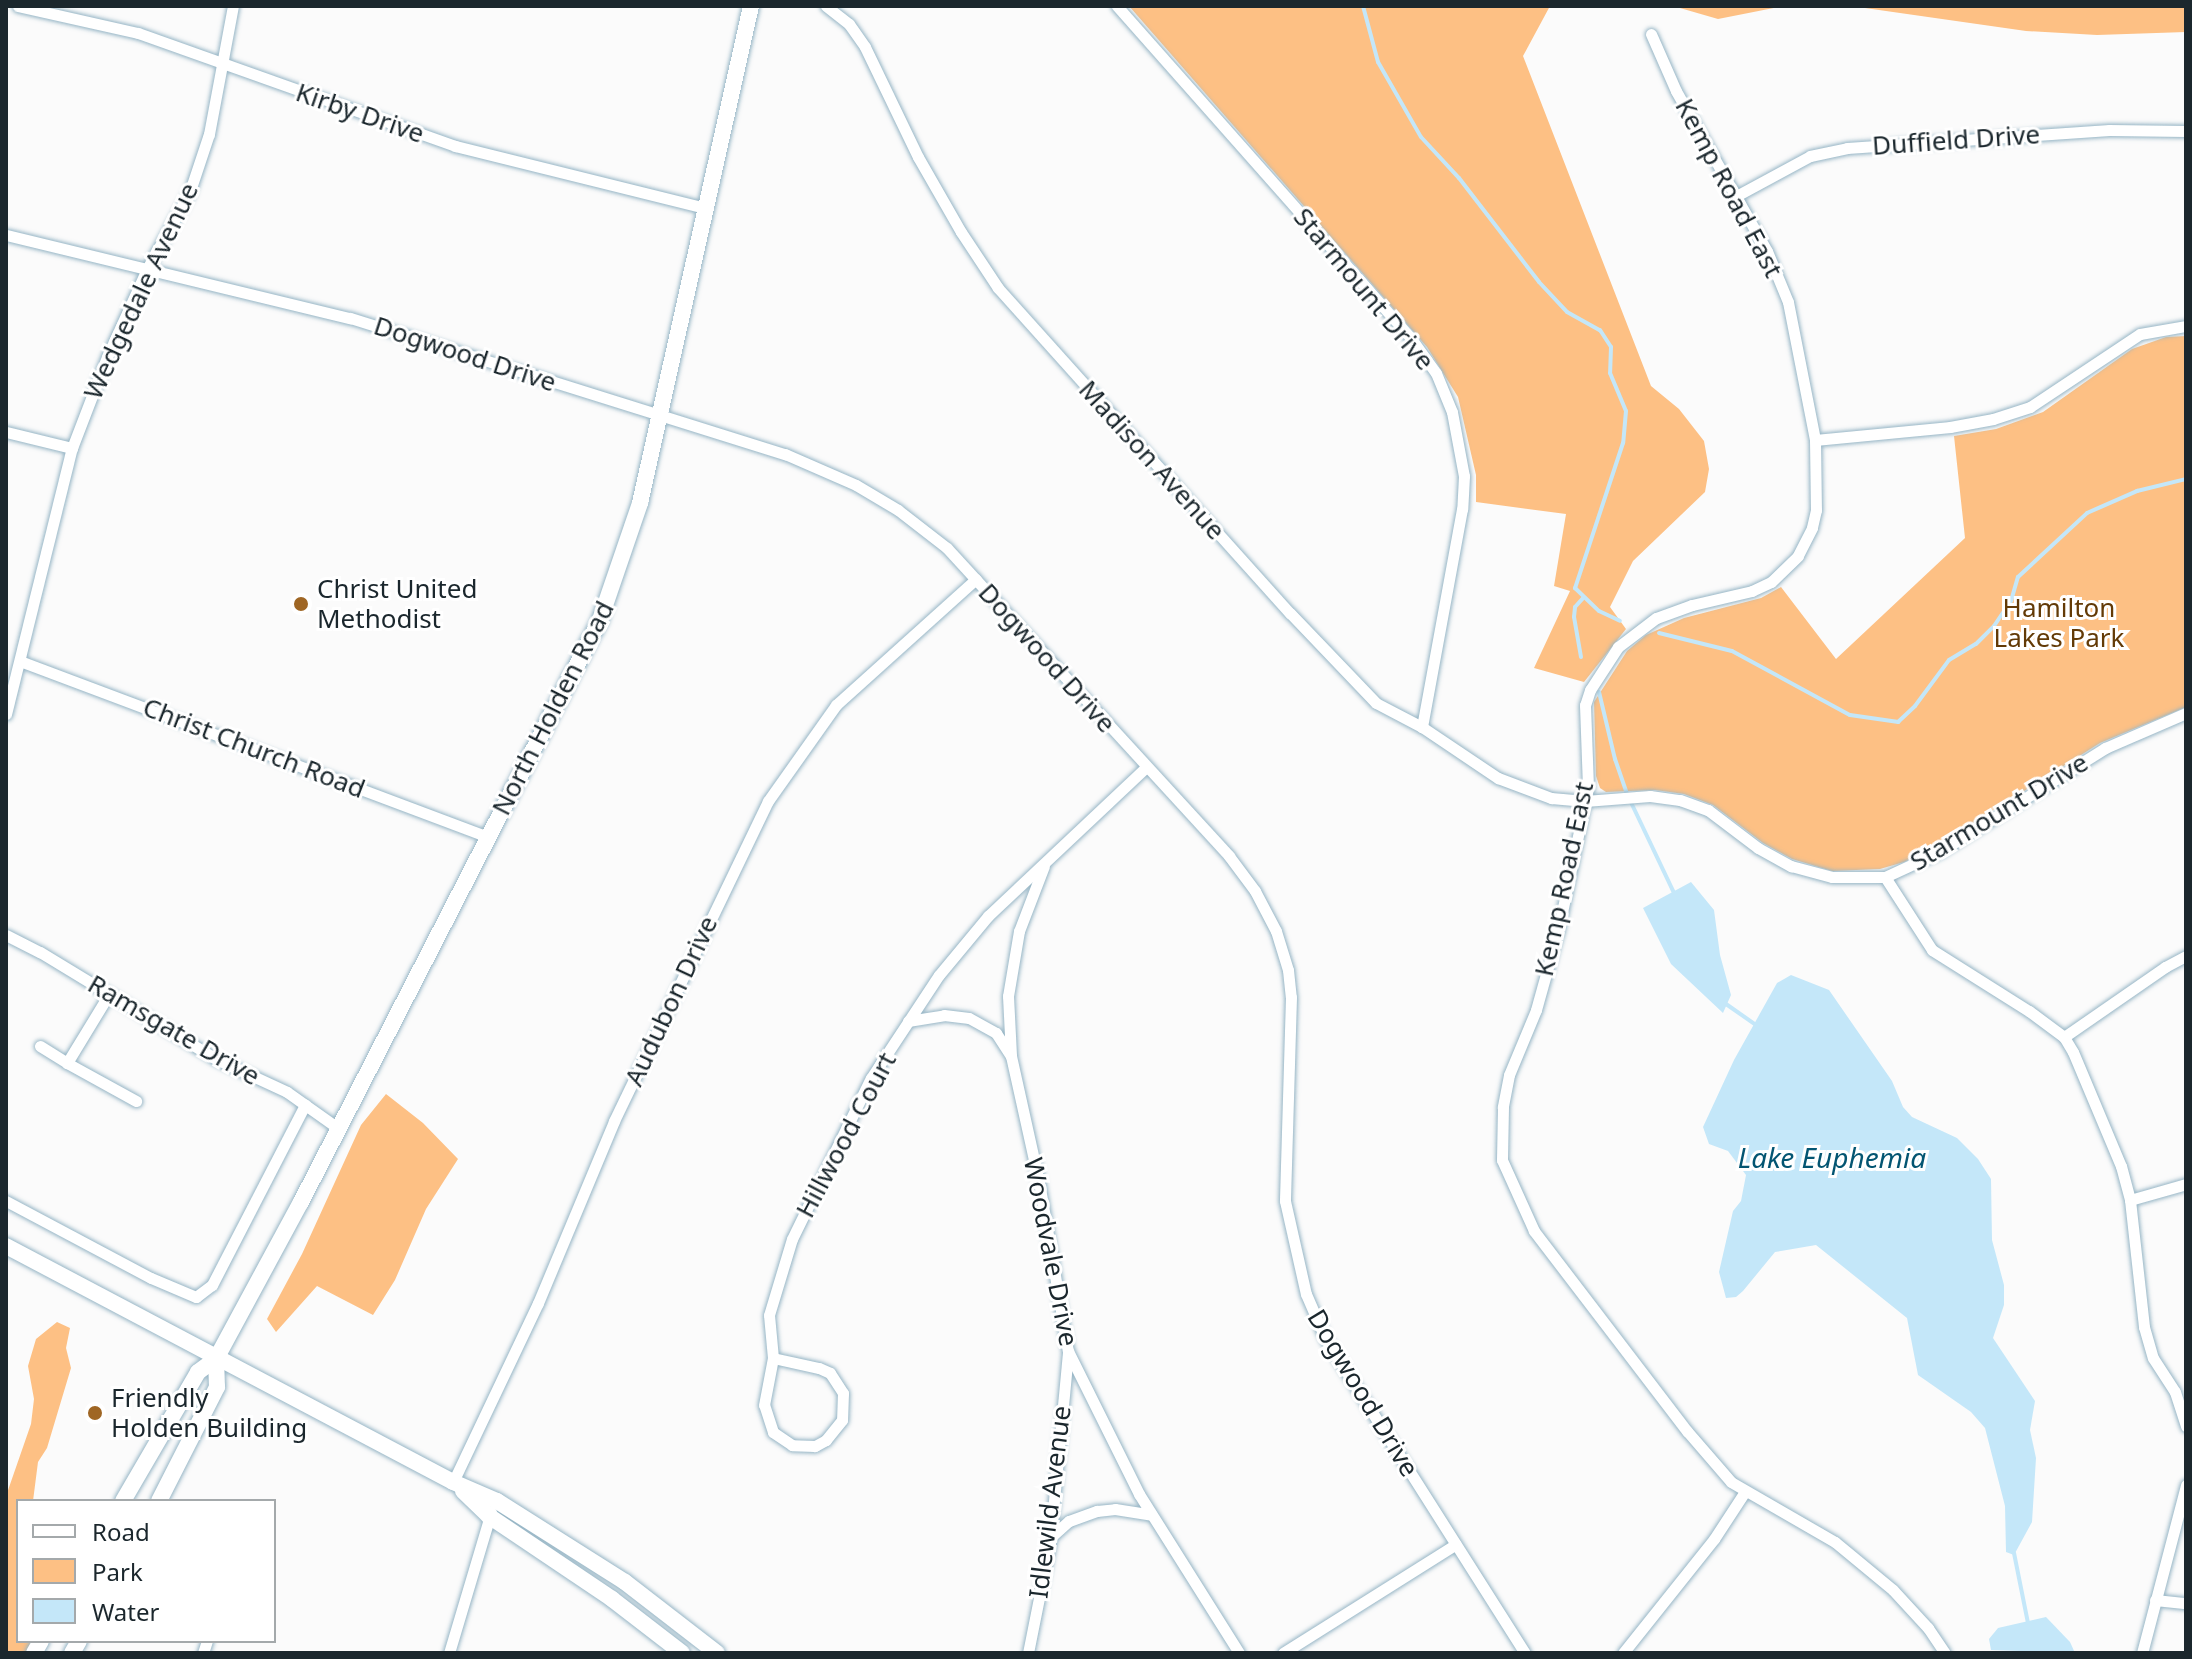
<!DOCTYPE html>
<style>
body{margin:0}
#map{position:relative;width:2192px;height:1659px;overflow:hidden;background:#fbfbfb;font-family:"Noto Sans",sans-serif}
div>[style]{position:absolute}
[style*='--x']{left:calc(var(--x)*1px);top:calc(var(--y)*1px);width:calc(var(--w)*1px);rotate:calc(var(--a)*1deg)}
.green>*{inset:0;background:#fdc084}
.water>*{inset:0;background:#c4e7f9}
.stream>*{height:4px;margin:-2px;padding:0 2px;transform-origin:2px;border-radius:2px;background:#c4e7f9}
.roads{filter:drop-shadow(0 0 2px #96b5c5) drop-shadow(0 0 2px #96b5c5)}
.street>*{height:11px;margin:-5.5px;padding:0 5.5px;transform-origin:5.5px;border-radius:5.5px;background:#fff}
.secondary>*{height:16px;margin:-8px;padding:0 8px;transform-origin:8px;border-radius:8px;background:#fff}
.dots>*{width:22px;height:22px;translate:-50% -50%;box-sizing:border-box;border:4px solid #fff;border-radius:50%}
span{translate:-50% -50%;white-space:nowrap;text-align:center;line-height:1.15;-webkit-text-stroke:6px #fff;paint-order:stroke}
.street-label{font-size:26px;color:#1b272d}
.poi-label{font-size:26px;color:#1b272d}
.left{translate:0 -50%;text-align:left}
.park-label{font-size:26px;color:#633a06}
.water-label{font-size:28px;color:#035572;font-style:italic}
.frame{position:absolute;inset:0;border:8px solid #1b272d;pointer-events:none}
.legend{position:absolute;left:16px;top:1499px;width:260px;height:144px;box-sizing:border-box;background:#fff;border:2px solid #a4a9ab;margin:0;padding:10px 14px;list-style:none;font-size:24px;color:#1b272d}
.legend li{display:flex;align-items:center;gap:16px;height:40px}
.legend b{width:40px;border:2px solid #a4a9ab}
</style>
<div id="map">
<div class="green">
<div style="clip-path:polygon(1129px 6px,1550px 6px,1523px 56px,1651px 386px,1679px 409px,1704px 441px,1709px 469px,1705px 492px,1633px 561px,1610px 607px,1626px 629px,1584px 682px,1534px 668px,1570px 591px,1554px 586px,1566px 514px,1476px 502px,1476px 475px,1458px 397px,1427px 347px)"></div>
<div style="clip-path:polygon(1673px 6px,1784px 6px,1718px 19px)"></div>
<div style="clip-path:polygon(1851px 6px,2186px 6px,2186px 32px,2097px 35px,2026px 31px)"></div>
<div style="clip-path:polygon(2186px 336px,2186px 707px,2100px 743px,1937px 846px,1904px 862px,1880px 869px,1832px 871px,1792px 859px,1763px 843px,1713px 805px,1684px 794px,1655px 790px,1606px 792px,1600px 788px,1596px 776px,1594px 702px,1627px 651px,1646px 635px,1684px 618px,1761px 598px,1781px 587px,1836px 659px,1965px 538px,1954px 436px,1996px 429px,2043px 412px,2132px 349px,2166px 337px)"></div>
<div style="clip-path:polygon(386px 1094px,423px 1123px,458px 1159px,426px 1209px,395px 1280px,373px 1315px,317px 1286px,276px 1332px,267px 1319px,302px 1254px,361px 1125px)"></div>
<div style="clip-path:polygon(57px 1322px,70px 1328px,66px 1348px,71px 1368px,47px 1448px,38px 1462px,33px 1501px,18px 1501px,18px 1641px,32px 1641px,26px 1653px,6px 1653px,6px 1496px,31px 1424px,34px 1399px,28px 1366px,36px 1339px)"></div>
</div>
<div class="water">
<div style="clip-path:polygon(1691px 882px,1714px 910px,1720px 955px,1731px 995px,1723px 1013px,1671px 964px,1643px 908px)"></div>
<div style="clip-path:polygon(1791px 975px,1829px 990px,1892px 1081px,1903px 1107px,1912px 1117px,1957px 1138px,1978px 1159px,1991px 1179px,1992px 1240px,2004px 1285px,2004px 1305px,1993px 1338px,2035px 1401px,2030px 1430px,2036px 1458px,2032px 1522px,2014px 1555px,2006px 1552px,2005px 1506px,1985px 1428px,1971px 1412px,1918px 1375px,1907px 1318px,1816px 1245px,1775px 1252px,1743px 1291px,1736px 1297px,1726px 1298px,1719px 1272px,1733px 1211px,1741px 1201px,1746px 1175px,1728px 1151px,1709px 1144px,1703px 1127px,1734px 1060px,1777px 983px)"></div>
<div style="clip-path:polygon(2046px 1617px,2070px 1642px,2075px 1653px,1991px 1650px,1989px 1639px,1998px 1628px)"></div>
</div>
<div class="stream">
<div style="--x:1363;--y:6;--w:58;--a:75"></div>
<div style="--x:1378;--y:62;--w:86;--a:60.2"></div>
<div style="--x:1421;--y:137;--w:56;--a:47.2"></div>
<div style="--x:1459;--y:178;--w:131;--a:52.4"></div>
<div style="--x:1539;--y:282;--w:41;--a:47"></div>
<div style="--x:1567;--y:312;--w:38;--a:29"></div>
<div style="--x:1600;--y:330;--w:20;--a:57"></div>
<div style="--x:1611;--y:347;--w:26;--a:92"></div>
<div style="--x:1610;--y:373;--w:41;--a:67.2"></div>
<div style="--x:1626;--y:411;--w:32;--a:95"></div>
<div style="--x:1623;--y:443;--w:153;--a:108.3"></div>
<div style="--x:1575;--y:588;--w:33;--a:44"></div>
<div style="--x:1599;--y:611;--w:23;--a:25"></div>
<div style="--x:1659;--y:633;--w:75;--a:13.9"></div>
<div style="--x:1732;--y:651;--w:134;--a:28.5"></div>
<div style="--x:1850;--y:715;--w:49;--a:8.3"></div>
<div style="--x:1898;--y:722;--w:23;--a:-43"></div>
<div style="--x:1915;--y:706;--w:57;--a:-53.5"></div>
<div style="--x:1949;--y:660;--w:31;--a:-31"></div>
<div style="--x:1976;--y:644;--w:25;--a:-45"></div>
<div style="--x:1994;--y:626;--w:30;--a:-56"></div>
<div style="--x:2011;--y:601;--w:25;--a:-74"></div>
<div style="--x:2018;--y:577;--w:94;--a:-42.8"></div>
<div style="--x:2087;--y:513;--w:55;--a:-23.7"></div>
<div style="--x:2137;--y:491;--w:50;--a:-13.8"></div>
<div style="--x:1581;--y:657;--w:41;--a:-99.9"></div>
<div style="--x:1574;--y:617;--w:10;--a:-84"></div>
<div style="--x:1575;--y:607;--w:12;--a:-48"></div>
<div style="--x:1599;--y:692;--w:69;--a:76.6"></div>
<div style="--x:1615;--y:759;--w:39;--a:71"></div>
<div style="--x:1628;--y:796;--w:110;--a:64.6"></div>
<div style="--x:1726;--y:1004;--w:39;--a:35"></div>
<div style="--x:2014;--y:1553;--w:71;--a:78.7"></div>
</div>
<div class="roads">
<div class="street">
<div style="--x:18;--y:6;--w:123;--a:12.7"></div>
<div style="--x:138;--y:33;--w:337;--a:19.6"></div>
<div style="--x:455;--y:146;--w:259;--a:13.9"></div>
<div style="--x:826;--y:6;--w:29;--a:38"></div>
<div style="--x:849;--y:24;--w:28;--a:55"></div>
<div style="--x:865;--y:47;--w:122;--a:64.3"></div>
<div style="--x:918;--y:157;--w:86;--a:60.2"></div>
<div style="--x:961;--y:232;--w:67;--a:56.5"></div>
<div style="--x:998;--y:288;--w:437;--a:48.1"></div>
<div style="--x:1290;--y:613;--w:124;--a:46.3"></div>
<div style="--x:1376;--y:703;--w:52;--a:27.6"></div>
<div style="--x:1422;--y:727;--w:92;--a:33.9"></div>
<div style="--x:1498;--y:778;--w:57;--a:20.7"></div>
<div style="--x:1551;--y:798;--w:34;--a:5"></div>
<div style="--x:1585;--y:801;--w:65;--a:-4.4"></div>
<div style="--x:1650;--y:796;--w:30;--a:8"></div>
<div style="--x:1680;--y:800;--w:30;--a:20"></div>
<div style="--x:1708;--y:810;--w:63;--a:37.2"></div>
<div style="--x:1758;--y:848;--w:38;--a:29"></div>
<div style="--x:1791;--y:866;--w:42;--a:15"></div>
<div style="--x:1832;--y:877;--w:53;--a:0"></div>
<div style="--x:1885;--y:877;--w:62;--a:-24.9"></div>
<div style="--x:1941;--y:851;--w:194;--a:-32.1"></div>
<div style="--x:2105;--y:748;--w:88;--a:-23.4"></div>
<div style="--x:1117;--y:6;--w:442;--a:48.5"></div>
<div style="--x:1410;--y:337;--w:44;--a:54.2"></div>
<div style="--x:1436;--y:373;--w:42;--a:67.7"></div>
<div style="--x:1452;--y:412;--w:65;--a:79.4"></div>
<div style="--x:1464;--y:476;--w:33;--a:93"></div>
<div style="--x:1462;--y:509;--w:222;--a:100.4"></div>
<div style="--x:1651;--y:34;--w:62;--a:66.3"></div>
<div style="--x:1676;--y:91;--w:184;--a:60.4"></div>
<div style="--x:1767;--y:251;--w:55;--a:67.6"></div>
<div style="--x:1788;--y:302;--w:141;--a:78.9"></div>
<div style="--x:1815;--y:440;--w:70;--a:89.2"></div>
<div style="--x:1816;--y:510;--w:18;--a:103"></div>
<div style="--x:1812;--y:528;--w:31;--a:117"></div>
<div style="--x:1798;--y:556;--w:37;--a:136"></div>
<div style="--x:1771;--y:582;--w:21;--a:155"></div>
<div style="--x:1752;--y:591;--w:62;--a:166.9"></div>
<div style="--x:1692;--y:605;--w:38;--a:160"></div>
<div style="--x:1656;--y:618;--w:48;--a:142.7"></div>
<div style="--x:1618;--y:647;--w:51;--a:123.1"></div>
<div style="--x:1590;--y:690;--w:16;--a:108"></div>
<div style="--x:1585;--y:705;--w:83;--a:87.9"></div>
<div style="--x:1588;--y:788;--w:146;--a:101.8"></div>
<div style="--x:1558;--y:931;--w:82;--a:105.6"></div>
<div style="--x:1536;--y:1010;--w:70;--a:112.6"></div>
<div style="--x:1509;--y:1075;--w:33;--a:101"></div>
<div style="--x:1503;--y:1107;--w:53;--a:91.1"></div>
<div style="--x:1502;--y:1160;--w:78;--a:65.7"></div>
<div style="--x:1534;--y:1231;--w:252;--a:52.6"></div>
<div style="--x:1687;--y:1431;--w:67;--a:49.2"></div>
<div style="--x:1731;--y:1482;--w:120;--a:30"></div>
<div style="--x:1835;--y:1542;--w:75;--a:39.6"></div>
<div style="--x:1893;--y:1590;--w:52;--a:47.4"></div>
<div style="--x:1928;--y:1628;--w:30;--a:56"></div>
<div style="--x:1738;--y:195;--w:82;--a:-28.4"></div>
<div style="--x:1810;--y:156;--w:38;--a:-12"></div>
<div style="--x:1847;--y:148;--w:263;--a:-3.9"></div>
<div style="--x:2109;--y:130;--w:77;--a:0.7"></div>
<div style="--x:6;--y:235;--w:354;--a:13.6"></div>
<div style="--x:350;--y:318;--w:456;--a:17.4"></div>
<div style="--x:785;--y:454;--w:77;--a:23.6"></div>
<div style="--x:856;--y:485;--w:49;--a:30.8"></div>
<div style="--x:898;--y:510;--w:62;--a:37.8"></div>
<div style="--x:947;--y:548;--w:418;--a:47.5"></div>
<div style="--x:1229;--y:856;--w:44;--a:53.4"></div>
<div style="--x:1255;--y:891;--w:45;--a:62.3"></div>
<div style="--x:1276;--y:931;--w:41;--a:72.9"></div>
<div style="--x:1288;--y:970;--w:27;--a:84"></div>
<div style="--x:1291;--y:997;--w:204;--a:91.7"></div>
<div style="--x:1285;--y:1201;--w:95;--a:77.3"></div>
<div style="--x:1306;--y:1294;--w:48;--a:66.6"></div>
<div style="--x:1325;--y:1338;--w:373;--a:57.6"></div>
<div style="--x:6;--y:432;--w:68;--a:13.6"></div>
<div style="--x:1815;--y:440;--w:136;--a:-5.5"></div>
<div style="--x:1950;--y:427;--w:44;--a:-10.5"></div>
<div style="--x:1993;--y:419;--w:39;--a:-18"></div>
<div style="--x:2030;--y:407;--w:132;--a:-33.6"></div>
<div style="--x:2140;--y:334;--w:47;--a:-9.9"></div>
<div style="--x:20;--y:661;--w:500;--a:20.6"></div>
<div style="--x:6;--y:714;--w:274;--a:-76.1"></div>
<div style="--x:72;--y:448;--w:97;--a:-69"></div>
<div style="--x:107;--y:357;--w:97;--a:-65.6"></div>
<div style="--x:147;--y:269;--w:89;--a:-61.1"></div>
<div style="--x:190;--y:191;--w:60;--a:-71.6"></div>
<div style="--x:209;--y:134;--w:130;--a:-79.4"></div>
<div style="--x:1044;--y:866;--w:70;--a:111"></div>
<div style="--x:1019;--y:931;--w:66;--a:99.6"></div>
<div style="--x:1008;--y:996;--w:60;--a:87.1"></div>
<div style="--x:1011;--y:1056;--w:129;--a:77.5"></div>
<div style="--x:1039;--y:1182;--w:171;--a:80.3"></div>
<div style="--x:1068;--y:1351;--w:160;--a:63.6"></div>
<div style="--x:1139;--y:1494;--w:188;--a:57.8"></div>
<div style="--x:1885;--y:877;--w:87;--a:57.2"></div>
<div style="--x:1932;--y:950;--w:115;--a:32.2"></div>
<div style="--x:2029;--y:1011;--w:44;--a:36.6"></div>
<div style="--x:2064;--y:1037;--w:17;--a:59"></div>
<div style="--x:2073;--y:1052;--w:124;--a:67.2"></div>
<div style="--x:2121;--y:1166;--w:35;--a:75"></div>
<div style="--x:2130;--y:1200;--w:128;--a:83.7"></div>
<div style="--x:2144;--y:1327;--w:32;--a:74"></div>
<div style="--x:2153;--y:1358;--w:40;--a:57.1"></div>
<div style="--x:2175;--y:1392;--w:36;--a:72"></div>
<div style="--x:6;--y:935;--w:38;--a:27"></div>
<div style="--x:40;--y:952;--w:206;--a:31.3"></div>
<div style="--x:216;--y:1059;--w:78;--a:24.9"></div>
<div style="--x:287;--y:1092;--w:64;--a:35.4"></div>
<div style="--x:109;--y:994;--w:81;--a:121.3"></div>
<div style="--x:67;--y:1063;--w:79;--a:28.8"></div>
<div style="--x:908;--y:1021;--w:36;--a:-9"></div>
<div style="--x:944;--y:1015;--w:25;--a:7"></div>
<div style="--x:969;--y:1018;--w:31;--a:29"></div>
<div style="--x:996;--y:1033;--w:27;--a:57"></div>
<div style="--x:2064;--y:1037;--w:123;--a:-34.7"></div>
<div style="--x:2165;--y:967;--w:24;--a:-28"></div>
<div style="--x:40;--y:1046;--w:32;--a:32"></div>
<div style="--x:2130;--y:1200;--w:58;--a:-15.9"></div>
<div style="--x:6;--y:1201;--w:164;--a:28"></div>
<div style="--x:151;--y:1278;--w:49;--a:22.9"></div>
<div style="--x:196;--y:1297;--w:20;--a:-37"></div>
<div style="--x:212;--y:1285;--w:203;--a:-62.7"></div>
<div style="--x:773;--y:1358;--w:47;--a:12.3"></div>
<div style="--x:819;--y:1368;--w:12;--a:24"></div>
<div style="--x:830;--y:1373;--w:24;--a:57"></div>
<div style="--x:843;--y:1393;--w:27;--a:92"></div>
<div style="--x:842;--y:1420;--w:26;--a:129"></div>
<div style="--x:826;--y:1440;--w:13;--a:151"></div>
<div style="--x:815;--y:1446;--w:23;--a:-178"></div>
<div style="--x:792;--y:1445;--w:23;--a:-146"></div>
<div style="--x:773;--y:1432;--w:28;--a:-108"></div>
<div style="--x:764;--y:1405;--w:48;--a:-79.2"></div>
<div style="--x:773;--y:1358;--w:43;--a:-95.3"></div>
<div style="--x:769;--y:1315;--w:79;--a:-73.2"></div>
<div style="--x:792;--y:1239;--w:179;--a:-63.9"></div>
<div style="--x:871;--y:1078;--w:123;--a:-56.6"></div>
<div style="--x:939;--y:975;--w:77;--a:-50.3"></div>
<div style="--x:988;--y:916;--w:217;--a:-43.3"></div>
<div style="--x:453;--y:1482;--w:198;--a:-64.6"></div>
<div style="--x:538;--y:1303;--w:197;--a:-67.3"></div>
<div style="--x:614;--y:1121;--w:355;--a:-64.3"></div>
<div style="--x:768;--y:801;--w:118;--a:-54.7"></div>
<div style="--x:836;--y:705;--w:188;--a:-42"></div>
<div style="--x:1051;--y:1537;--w:24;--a:-42"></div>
<div style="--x:1069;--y:1521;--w:30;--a:-20"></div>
<div style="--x:1097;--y:1511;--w:18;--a:-6"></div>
<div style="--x:1115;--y:1509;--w:37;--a:9"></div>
<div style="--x:2155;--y:1600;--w:31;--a:6"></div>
<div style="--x:203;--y:1653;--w:13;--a:-72"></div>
<div style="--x:449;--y:1653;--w:147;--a:-73.4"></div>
<div style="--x:1028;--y:1653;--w:112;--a:-78.7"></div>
<div style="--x:1050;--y:1543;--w:192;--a:-84.6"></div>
<div style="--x:1283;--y:1653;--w:204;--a:-32.2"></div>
<div style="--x:1623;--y:1653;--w:146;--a:-51.4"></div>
<div style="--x:1714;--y:1539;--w:55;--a:-56.9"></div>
<div style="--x:2142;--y:1653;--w:174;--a:-75.3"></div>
</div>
<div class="secondary">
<div style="--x:6;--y:1246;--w:505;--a:27.83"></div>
<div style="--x:453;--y:1482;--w:48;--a:23.4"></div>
<div style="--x:497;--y:1501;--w:151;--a:32.3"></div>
<div style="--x:625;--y:1582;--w:116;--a:37.7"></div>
<div style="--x:463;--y:1491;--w:36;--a:44"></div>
<div style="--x:489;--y:1516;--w:148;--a:34"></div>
<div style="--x:612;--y:1599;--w:88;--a:37.6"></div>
<div style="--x:123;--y:1501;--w:149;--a:-59.8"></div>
<div style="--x:198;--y:1372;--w:22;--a:-36"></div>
<div style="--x:216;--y:1359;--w:179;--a:-61.6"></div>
<div style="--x:301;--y:1202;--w:654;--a:-62.81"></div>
<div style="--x:600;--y:620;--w:124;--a:-71.1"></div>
<div style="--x:640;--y:503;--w:509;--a:-77.41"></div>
<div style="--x:159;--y:1501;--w:128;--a:-63"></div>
<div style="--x:217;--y:1387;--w:28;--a:-92"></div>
<div style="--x:34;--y:1653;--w:14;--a:-60"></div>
<div style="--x:72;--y:1653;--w:14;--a:-60"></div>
</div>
</div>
<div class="dots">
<div style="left:301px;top:604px;background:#9f6624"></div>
<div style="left:95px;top:1413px;background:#9f6624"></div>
</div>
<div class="street-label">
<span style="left:360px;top:113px;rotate:19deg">Kirby Drive</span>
<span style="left:1956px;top:140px;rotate:-4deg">Duffield Drive</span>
<span style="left:1729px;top:188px;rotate:62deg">Kemp Road East</span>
<span style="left:1364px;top:289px;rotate:50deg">Starmount Drive</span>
<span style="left:141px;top:291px;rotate:-65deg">Wedgedale Avenue</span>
<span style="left:465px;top:354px;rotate:18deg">Dogwood Drive</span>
<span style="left:1152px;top:460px;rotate:48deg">Madison Avenue</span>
<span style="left:1047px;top:658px;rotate:48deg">Dogwood Drive</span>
<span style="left:553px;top:708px;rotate:-63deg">North Holden Road</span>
<span style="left:254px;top:748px;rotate:21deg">Christ Church Road</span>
<span style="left:1999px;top:812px;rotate:-31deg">Starmount Drive</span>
<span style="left:1564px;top:879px;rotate:-78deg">Kemp Road East</span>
<span style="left:671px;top:1001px;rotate:-65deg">Audubon Drive</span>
<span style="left:174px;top:1030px;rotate:30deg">Ramsgate Drive</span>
<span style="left:846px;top:1135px;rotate:-62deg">Hillwood Court</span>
<span style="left:1051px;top:1252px;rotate:79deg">Woodvale Drive</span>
<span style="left:1363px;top:1393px;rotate:59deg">Dogwood Drive</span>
<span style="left:1050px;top:1502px;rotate:-83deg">Idlewild Avenue</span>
</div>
<div class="poi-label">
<span class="left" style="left:317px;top:604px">Christ United<br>Methodist</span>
<span class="left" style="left:111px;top:1413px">Friendly<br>Holden Building</span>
</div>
<div class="park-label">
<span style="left:2059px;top:623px">Hamilton<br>Lakes Park</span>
</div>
<div class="water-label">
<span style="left:1832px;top:1157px">Lake Euphemia</span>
</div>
<div class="frame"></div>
<ul class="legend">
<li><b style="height:10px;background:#fff"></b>Road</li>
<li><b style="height:22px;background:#fdc084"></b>Park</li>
<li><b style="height:22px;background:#c4e7f9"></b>Water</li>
</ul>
</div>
